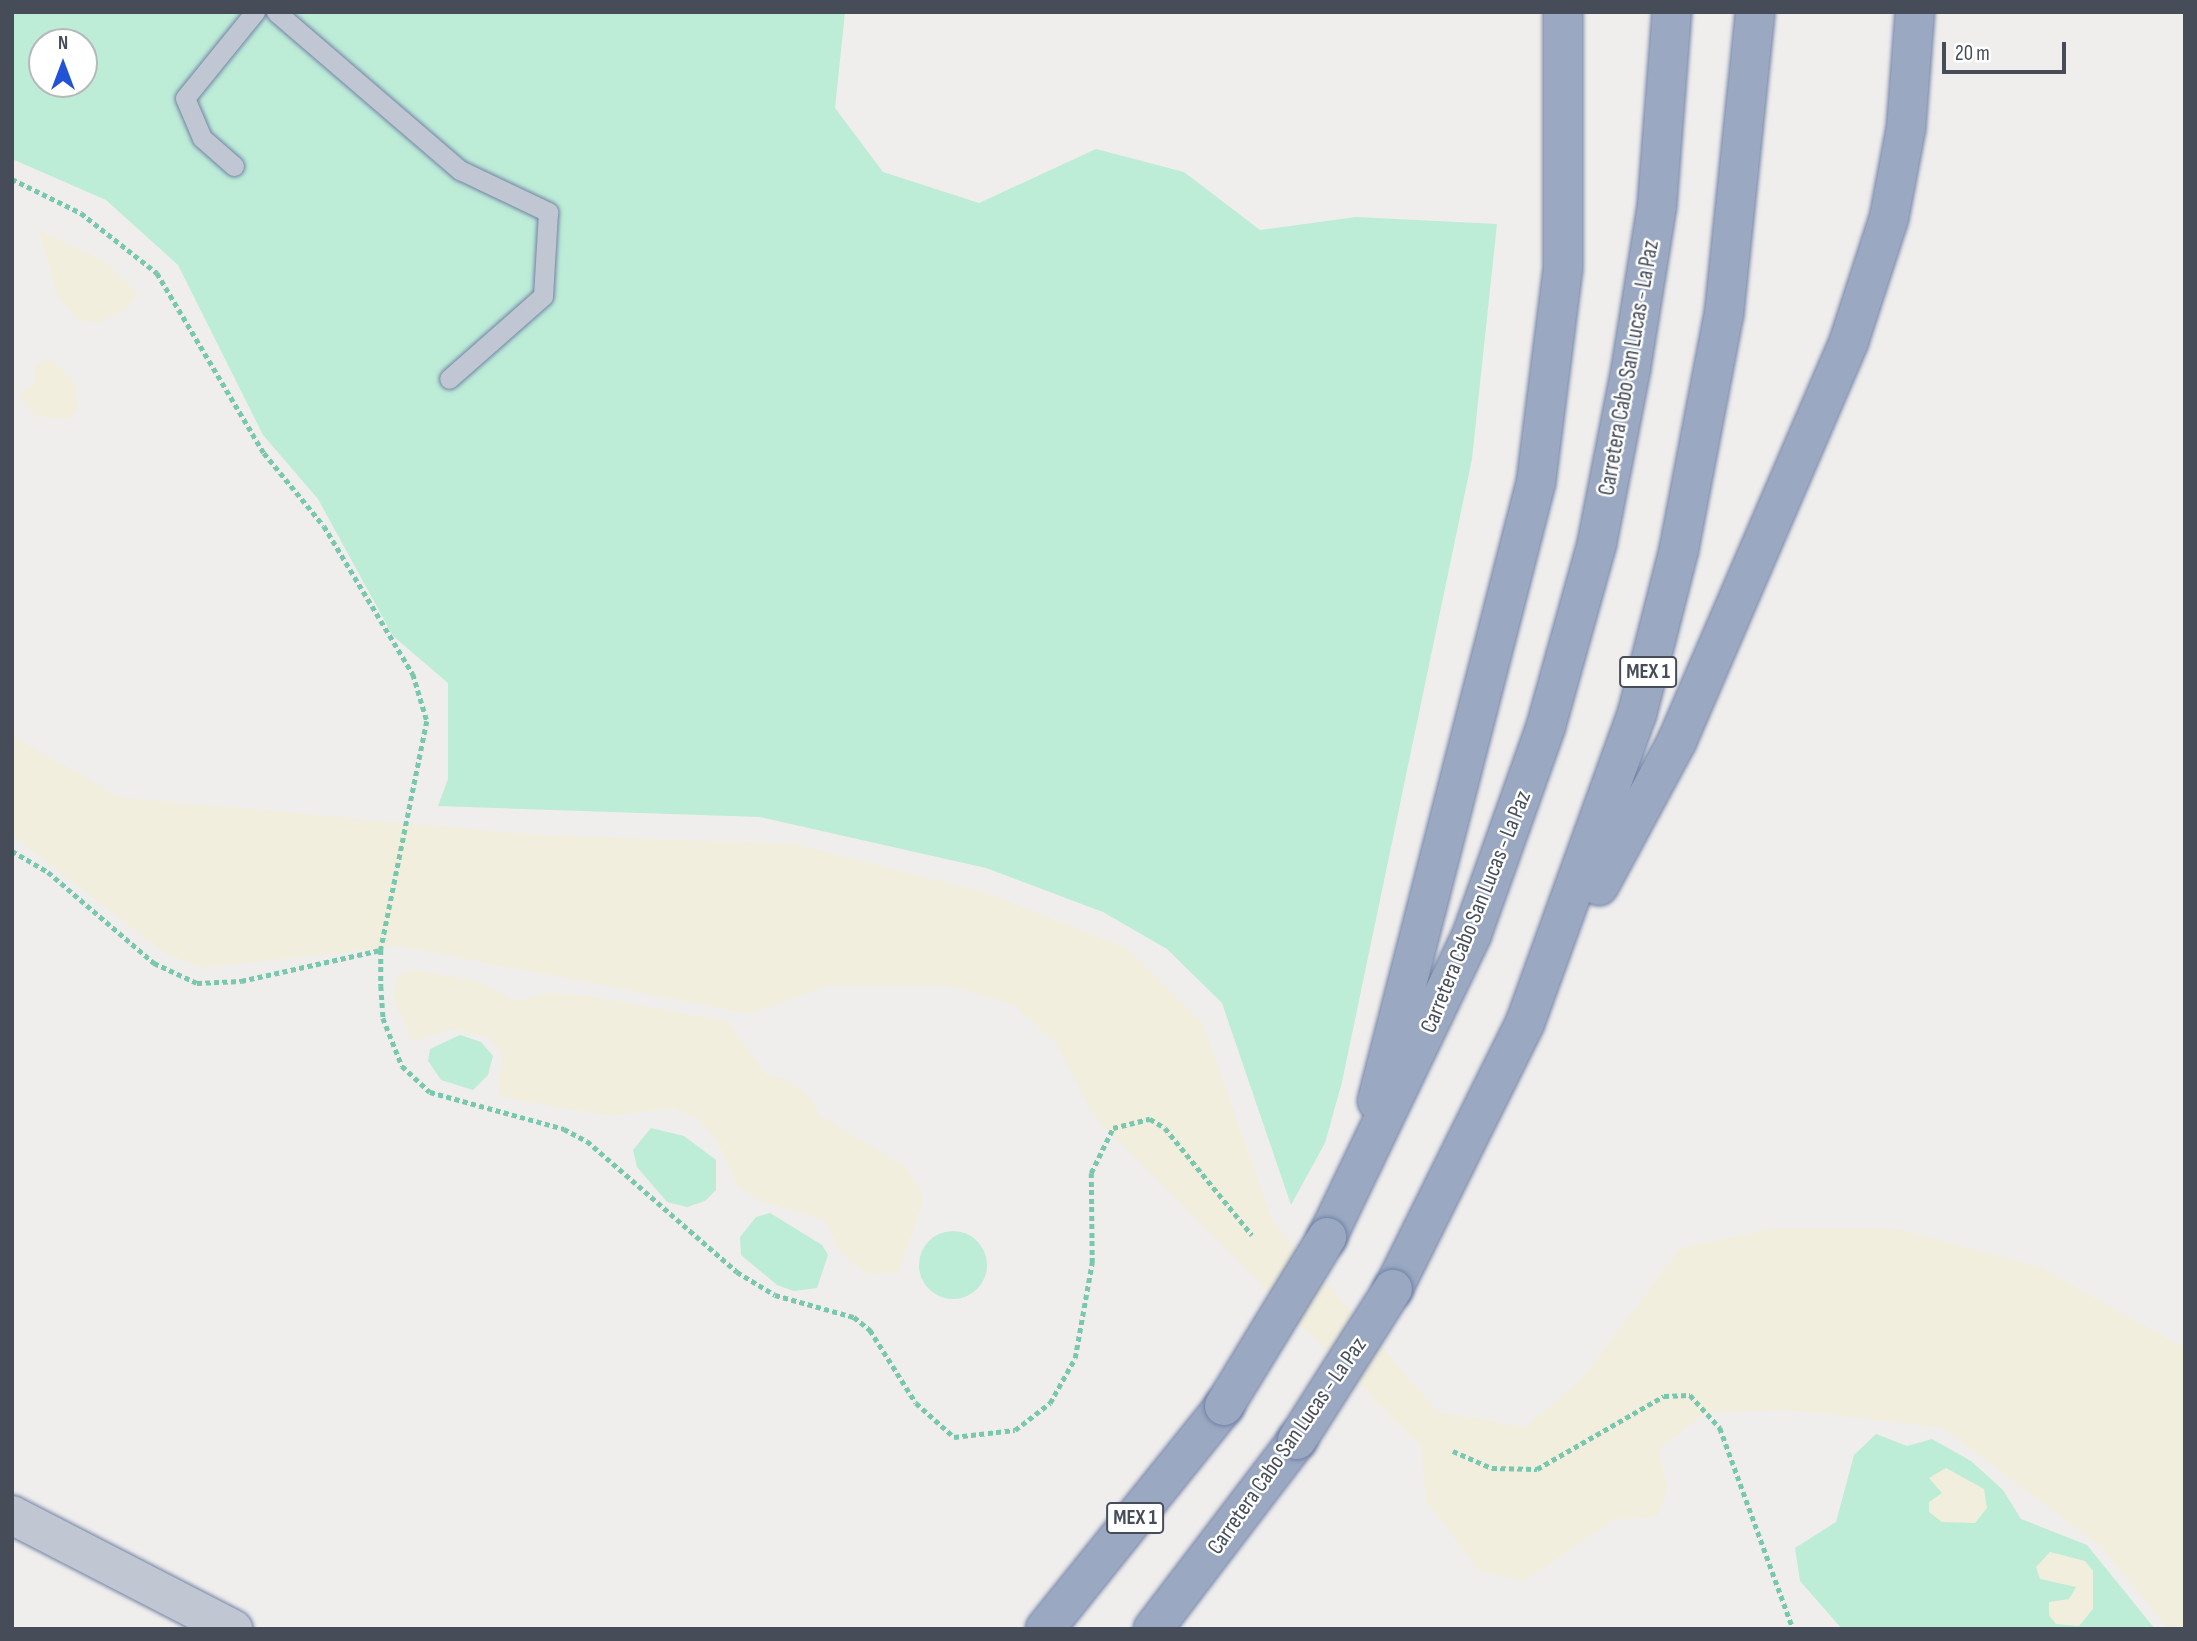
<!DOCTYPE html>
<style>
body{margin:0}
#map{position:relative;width:2197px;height:1641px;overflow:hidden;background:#f0eeed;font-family:"Sofia Sans Condensed",sans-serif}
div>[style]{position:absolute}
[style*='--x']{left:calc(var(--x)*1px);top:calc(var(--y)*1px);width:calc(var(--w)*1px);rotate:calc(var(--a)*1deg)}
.green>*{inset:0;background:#bdecd7}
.round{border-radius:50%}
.sand>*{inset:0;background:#f1eede}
.path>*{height:4.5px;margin-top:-2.25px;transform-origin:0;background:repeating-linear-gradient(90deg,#77c8ae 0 5px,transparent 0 8.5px)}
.roads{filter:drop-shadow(0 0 2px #7282a6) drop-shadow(0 0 2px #7282a6)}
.service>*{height:19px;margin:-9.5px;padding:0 9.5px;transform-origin:9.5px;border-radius:9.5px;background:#c1c7d2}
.minor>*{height:38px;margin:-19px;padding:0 19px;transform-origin:19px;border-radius:19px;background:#c1c7d2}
.trunk>*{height:38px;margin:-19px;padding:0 19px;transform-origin:19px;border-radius:19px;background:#9aa8c2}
.bridges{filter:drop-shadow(0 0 2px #7282a6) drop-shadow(0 0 2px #7282a6)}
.trunk-bridge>*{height:38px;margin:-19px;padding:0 19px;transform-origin:19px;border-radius:19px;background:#9aa8c2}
span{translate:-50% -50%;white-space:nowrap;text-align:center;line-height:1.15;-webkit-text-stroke:5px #fff;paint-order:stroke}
.shield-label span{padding:2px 5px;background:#fff;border:2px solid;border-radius:5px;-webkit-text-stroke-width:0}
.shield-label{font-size:21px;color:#464d59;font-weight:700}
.street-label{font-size:23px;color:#464d59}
.frame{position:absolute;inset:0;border:14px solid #464d59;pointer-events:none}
.north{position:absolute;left:28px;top:28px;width:70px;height:70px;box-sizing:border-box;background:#fff;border:2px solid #b5b8bd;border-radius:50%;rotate:0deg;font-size:19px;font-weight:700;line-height:28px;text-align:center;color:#464d59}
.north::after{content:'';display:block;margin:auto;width:24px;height:32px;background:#2252d5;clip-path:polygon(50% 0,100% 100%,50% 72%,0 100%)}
.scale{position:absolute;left:1942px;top:42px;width:124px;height:32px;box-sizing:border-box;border:4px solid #464d59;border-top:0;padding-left:9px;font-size:21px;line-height:24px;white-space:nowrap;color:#464d59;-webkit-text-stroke:5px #fff;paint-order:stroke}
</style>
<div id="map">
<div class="green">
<div style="clip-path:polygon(evenodd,12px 12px,845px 12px,835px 108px,883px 172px,979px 203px,1096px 149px,1184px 172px,1260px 230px,1356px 217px,1497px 224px,1472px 459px,1342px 1082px,1325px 1143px,1291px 1205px,1222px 1003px,1167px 949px,1103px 912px,986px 868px,760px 817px,438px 806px,448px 779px,448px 683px,393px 636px,318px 499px,263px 435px,178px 265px,106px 200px,12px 159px,12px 12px,42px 42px,84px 42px,84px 84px,42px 84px,42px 42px)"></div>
<div style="clip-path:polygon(460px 1035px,481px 1042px,493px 1056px,488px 1075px,473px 1090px,441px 1080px,428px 1061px,430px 1049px)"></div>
<div style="clip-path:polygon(651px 1128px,684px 1136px,716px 1160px,716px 1190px,705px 1201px,687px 1207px,667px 1202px,637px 1167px,633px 1150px)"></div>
<div style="clip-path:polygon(770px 1213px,822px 1245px,828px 1255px,817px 1288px,794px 1291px,777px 1285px,741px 1255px,740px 1237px,756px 1217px)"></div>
<div class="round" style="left:919px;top:1231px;width:68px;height:68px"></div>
<div style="clip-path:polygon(1876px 1434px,1907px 1446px,1932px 1439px,1971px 1461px,2003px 1490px,2021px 1519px,2087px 1545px,2155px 1629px,1842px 1629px,1800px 1581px,1795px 1548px,1836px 1522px,1854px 1455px)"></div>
</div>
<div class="sand">
<div style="clip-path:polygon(39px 230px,106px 262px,138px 294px,126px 309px,99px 323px,77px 320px,56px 294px)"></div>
<div style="clip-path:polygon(51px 359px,76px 384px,77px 410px,70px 419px,37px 417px,23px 401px,20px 392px,35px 385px,35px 364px)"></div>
<div style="clip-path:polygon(12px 735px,119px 797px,527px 834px,794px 844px,984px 892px,1127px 948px,1203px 1024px,1273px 1221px,1438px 1412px,1525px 1427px,1583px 1377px,1680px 1248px,1770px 1229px,1899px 1229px,2040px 1267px,2185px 1348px,2185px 1629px,2168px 1629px,2102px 1548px,1942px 1428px,1788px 1410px,1705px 1413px,1658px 1450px,1668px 1488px,1656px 1517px,1615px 1519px,1525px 1581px,1480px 1572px,1426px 1501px,1421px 1446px,1094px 1117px,1057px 1044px,1012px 1004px,948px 986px,826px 986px,750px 1014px,398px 946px,203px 968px,164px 953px,12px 835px)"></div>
<div style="clip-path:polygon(415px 970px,479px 981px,515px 1001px,549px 993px,589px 996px,727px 1021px,766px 1074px,786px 1079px,812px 1098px,819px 1115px,904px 1166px,920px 1188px,923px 1201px,899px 1272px,868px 1275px,838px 1250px,826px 1221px,760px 1201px,738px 1187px,717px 1141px,696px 1118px,672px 1108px,610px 1116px,499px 1097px,501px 1053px,487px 1037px,453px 1029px,412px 1041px,393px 997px,396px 975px)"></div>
<div style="clip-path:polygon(1946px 1468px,1984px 1489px,1987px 1508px,1975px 1523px,1942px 1522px,1929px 1512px,1929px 1502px,1942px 1493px,1929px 1478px)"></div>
<div style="clip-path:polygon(2050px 1552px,2085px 1561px,2093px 1571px,2093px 1609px,2079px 1626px,2056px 1624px,2049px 1615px,2049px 1602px,2069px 1599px,2076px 1587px,2040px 1579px,2036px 1567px)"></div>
</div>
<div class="path">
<div style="--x:12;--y:179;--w:77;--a:26.2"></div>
<div style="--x:81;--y:213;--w:97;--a:38.3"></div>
<div style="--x:157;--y:273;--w:209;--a:59.3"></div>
<div style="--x:264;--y:453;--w:94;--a:50.6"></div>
<div style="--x:324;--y:526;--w:173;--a:59"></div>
<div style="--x:413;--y:674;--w:49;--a:73.4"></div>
<div style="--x:427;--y:721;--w:234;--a:101.4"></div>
<div style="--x:381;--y:950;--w:36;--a:90"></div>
<div style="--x:381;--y:986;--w:32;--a:86"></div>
<div style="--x:383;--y:1018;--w:52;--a:68.4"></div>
<div style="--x:402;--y:1066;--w:38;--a:43"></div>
<div style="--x:430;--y:1092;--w:139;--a:15.4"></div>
<div style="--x:564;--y:1129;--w:26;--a:28"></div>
<div style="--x:587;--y:1141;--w:199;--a:41.1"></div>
<div style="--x:737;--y:1272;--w:44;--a:31.2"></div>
<div style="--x:775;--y:1295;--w:82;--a:15.6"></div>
<div style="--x:854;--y:1317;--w:21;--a:39"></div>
<div style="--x:870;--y:1330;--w:86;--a:57.8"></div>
<div style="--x:916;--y:1403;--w:51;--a:41.8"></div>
<div style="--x:954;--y:1437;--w:61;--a:-6.5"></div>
<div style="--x:1015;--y:1430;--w:44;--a:-37.6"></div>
<div style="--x:1050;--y:1403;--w:51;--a:-60.9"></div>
<div style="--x:1075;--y:1358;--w:97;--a:-79.9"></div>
<div style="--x:1092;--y:1263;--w:90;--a:-90.6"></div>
<div style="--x:1091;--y:1173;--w:50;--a:-63.9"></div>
<div style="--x:1113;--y:1128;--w:38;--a:-14"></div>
<div style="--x:1150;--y:1119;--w:17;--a:31"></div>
<div style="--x:1165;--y:1128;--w:138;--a:50.9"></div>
<div style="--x:12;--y:851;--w:42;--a:30.3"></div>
<div style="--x:48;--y:872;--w:140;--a:40.6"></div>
<div style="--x:154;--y:963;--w:47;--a:24.9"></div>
<div style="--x:197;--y:983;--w:44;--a:-2.6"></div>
<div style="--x:241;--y:981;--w:143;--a:-12.5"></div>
<div style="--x:1453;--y:1451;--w:43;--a:23.6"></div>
<div style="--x:1492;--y:1468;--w:45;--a:1.3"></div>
<div style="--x:1537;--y:1469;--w:146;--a:-29.9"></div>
<div style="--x:1664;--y:1396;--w:26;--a:-2"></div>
<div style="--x:1690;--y:1395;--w:45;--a:47.7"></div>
<div style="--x:1720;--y:1428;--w:214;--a:70"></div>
</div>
<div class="roads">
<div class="service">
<div style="--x:276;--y:12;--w:243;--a:40.7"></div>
<div style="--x:460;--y:170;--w:98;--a:25.5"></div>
<div style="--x:548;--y:212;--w:84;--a:93.4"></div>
<div style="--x:543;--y:296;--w:125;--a:138.6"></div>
<div style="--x:234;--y:166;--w:43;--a:-138.8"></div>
<div style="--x:202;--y:138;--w:43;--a:-113"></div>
<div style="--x:185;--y:98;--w:111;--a:-50.9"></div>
</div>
<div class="minor">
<div style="--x:12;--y:1515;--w:249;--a:27.3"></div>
</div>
<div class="trunk">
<div style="--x:1599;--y:886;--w:165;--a:-61.7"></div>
<div style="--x:1677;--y:741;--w:435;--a:-66.7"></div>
<div style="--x:1849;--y:341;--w:129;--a:-72"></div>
<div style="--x:1889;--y:218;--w:92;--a:-79.3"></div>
<div style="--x:1906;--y:128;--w:116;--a:-85.6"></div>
<div style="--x:1377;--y:1101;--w:639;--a:-75.59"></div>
<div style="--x:1536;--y:482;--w:216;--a:-82.8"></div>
<div style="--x:1563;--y:268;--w:256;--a:-90"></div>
<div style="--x:1327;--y:1237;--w:336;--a:-64.4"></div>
<div style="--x:1472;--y:934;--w:221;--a:-70.4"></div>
<div style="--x:1546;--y:726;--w:190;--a:-74.4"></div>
<div style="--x:1597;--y:543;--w:178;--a:-79"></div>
<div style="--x:1631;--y:368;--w:165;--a:-80.9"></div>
<div style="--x:1657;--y:205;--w:194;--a:-85.6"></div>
<div style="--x:1393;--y:1289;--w:297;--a:-63.6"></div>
<div style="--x:1525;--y:1023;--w:329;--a:-70.1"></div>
<div style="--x:1637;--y:714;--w:170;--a:-75.7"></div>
<div style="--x:1679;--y:549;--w:239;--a:-79.2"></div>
<div style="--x:1724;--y:314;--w:304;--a:-84.1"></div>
<div style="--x:1045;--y:1629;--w:286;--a:-51.2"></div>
<div style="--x:1153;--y:1629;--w:238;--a:-52.7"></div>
</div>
</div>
<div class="bridges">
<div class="trunk-bridge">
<div style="--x:1224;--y:1406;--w:198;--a:-58.6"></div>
<div style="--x:1297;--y:1440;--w:179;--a:-57.6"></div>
</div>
</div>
<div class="shield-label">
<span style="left:1648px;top:672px">MEX 1</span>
<span style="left:1135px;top:1518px">MEX 1</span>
</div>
<div class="street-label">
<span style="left:1629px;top:368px;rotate:-80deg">Carretera Cabo San Lucas - La Paz</span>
<span style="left:1476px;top:912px;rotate:-68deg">Carretera Cabo San Lucas - La Paz</span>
<span style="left:1287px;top:1446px;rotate:-55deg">Carretera Cabo San Lucas - La Paz</span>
</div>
<div class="frame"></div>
<div class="north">N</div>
<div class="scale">20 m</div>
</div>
